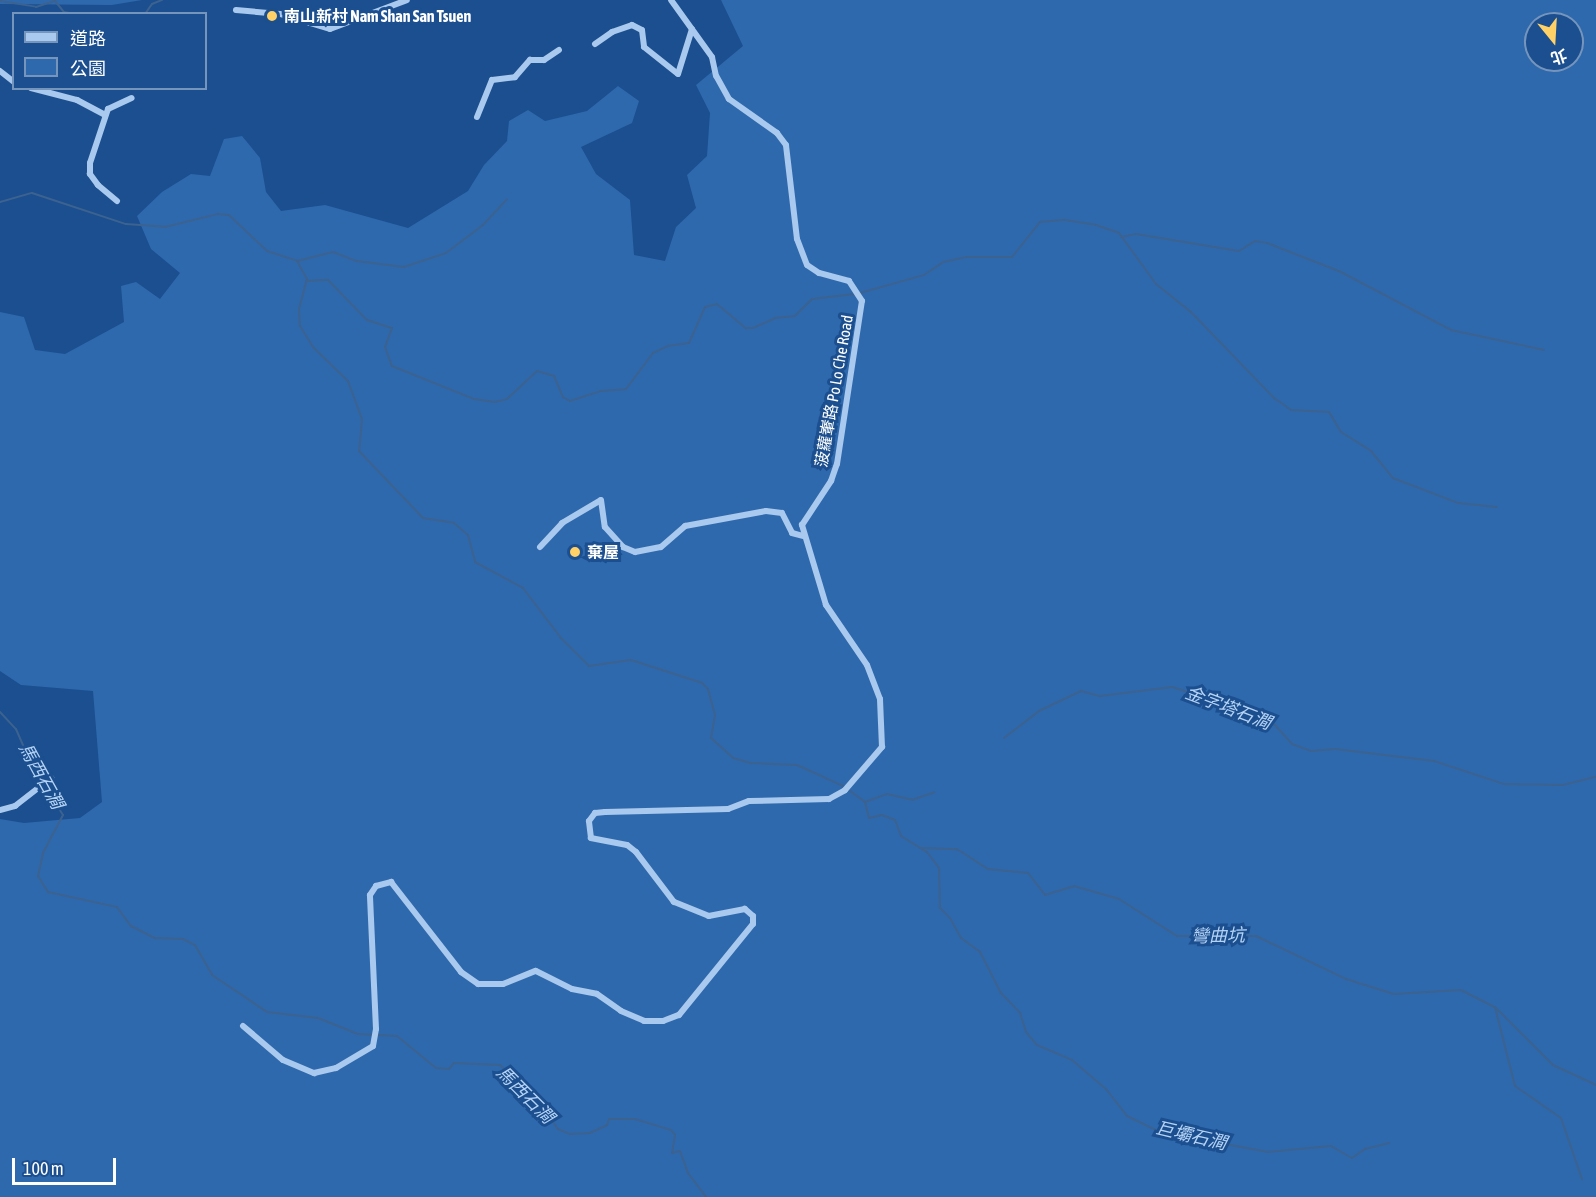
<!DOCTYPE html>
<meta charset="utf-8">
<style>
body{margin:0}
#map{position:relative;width:1596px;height:1197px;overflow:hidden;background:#1b4f8f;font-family:"Asap Condensed","Noto Sans TC",sans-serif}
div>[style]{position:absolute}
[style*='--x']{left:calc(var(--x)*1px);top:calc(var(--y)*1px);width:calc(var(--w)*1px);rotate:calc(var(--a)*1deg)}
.green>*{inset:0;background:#2e69ad}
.stream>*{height:2px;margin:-1px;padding:0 1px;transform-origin:1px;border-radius:1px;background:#3c6290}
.street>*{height:6px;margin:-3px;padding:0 3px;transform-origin:3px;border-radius:3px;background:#a9c9ee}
.dots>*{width:16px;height:16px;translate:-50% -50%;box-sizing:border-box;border:3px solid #1b4f8f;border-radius:50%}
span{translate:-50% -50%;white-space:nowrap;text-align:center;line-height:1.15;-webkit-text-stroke:6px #1b4f8f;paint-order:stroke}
.poi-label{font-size:16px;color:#fff;font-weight:700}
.left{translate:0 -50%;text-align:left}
.street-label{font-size:16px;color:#fff}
.water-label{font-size:18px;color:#b5d3f5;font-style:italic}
.legend{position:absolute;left:12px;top:12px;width:195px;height:78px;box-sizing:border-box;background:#1b4f8f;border:2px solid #7695bc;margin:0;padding:8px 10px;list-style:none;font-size:18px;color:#fff}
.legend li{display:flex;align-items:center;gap:12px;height:30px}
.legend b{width:30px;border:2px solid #7695bc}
.north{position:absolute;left:1524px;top:12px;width:60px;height:60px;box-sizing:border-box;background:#1b4f8f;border:2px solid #7695bc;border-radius:50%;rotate:162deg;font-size:16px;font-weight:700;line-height:24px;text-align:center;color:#fff}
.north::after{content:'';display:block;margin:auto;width:21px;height:27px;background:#ffd166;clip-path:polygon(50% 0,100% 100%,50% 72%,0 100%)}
.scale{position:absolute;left:12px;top:1158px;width:104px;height:27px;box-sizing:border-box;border:3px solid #fff;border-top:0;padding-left:8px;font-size:18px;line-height:21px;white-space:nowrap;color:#fff;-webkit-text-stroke:4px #1b4f8f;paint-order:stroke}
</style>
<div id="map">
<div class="green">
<div style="clip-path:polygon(0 0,142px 0,112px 5px,0 4px)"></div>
<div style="clip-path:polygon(evenodd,721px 0,1596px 0,1596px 1197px,0 1197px,0 819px,24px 823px,80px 818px,102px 802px,93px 691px,21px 685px,0 671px,0 312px,24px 317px,35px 350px,65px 354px,124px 322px,121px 286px,136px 282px,160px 299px,180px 273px,151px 249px,137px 216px,162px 192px,191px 174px,210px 176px,224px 139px,242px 136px,260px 158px,266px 192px,281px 211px,325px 205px,408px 228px,468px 191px,484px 165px,507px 141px,509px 121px,528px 110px,545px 121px,587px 111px,618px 86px,639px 101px,632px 123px,581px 147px,596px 174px,630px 200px,634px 255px,665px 261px,676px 227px,696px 208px,687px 175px,707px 156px,710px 113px,696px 85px,743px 46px,721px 0,1536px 24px,1572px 24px,1572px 60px,1536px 60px,1536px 24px)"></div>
</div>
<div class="stream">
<div style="--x:0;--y:1;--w:36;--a:9"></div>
<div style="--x:36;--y:7;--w:20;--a:-18"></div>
<div style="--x:55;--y:1;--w:14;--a:51"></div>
<div style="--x:64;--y:12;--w:11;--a:10"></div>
<div style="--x:145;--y:14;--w:12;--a:-55"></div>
<div style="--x:152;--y:4;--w:11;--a:-22"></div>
<div style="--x:0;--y:202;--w:33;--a:-16"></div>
<div style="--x:32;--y:193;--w:99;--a:18.3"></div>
<div style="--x:126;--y:224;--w:39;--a:4"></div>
<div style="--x:165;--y:227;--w:55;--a:-13.8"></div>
<div style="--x:218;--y:214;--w:11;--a:5"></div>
<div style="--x:229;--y:215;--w:52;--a:43.5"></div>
<div style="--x:267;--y:251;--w:32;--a:18"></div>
<div style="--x:297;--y:261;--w:37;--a:-14"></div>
<div style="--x:333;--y:252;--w:26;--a:21"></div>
<div style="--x:357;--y:261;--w:47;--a:7.3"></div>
<div style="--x:404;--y:267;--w:44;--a:-18.4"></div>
<div style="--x:446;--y:253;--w:46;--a:-37.1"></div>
<div style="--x:483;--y:225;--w:35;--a:-47"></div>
<div style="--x:1121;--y:237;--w:15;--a:-11"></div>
<div style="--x:1136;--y:234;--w:104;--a:9.4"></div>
<div style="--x:1239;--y:251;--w:19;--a:-32"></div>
<div style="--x:1255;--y:241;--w:12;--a:9"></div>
<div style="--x:1267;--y:243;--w:77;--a:21.3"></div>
<div style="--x:1339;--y:271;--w:127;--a:27.8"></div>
<div style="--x:1451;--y:330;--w:95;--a:12.1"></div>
<div style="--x:297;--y:261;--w:21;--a:61"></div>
<div style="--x:307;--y:279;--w:31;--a:105"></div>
<div style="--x:299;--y:309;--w:17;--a:87"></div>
<div style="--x:300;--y:326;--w:25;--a:58"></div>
<div style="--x:313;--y:347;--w:49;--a:44.2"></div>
<div style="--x:348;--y:381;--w:40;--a:69.8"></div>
<div style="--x:362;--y:419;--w:32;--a:95"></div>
<div style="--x:359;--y:451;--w:93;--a:46.3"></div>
<div style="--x:423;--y:518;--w:31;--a:9"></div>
<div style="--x:454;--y:523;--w:18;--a:41"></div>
<div style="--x:468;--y:535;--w:28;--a:75"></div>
<div style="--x:475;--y:562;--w:55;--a:28.4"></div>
<div style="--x:523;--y:588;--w:63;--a:52.8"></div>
<div style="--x:561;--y:638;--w:40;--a:45"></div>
<div style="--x:589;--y:666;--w:42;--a:-8.1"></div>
<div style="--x:631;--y:660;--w:75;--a:17.9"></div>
<div style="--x:702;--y:683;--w:8;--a:45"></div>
<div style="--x:708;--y:689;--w:27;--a:75"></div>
<div style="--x:715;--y:715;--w:23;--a:100"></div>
<div style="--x:711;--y:738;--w:30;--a:42"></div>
<div style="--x:733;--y:758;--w:19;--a:16"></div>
<div style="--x:751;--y:763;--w:46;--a:2.5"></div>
<div style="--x:797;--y:765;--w:51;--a:24.5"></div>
<div style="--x:306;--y:281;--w:22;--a:-3"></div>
<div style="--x:328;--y:280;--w:56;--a:45.7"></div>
<div style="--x:367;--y:320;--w:26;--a:18"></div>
<div style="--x:392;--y:328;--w:20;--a:110"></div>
<div style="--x:385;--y:347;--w:20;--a:70"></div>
<div style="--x:392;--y:366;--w:88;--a:21.9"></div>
<div style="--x:474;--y:399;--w:21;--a:8"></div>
<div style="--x:495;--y:402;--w:12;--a:-14"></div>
<div style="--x:507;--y:399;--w:41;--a:-43"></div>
<div style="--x:537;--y:371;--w:18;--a:16"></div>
<div style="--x:554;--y:376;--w:23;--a:67"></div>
<div style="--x:563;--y:397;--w:8;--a:30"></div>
<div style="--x:570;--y:401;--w:32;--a:-18"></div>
<div style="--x:600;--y:391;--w:26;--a:-4"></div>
<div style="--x:626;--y:389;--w:45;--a:-53.1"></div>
<div style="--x:653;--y:353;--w:17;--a:-25"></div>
<div style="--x:668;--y:346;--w:21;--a:-8"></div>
<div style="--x:689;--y:343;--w:39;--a:-66"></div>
<div style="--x:705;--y:307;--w:12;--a:-14"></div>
<div style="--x:717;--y:304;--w:38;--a:40"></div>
<div style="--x:746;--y:328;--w:7;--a:0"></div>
<div style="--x:753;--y:328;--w:24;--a:-24"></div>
<div style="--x:775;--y:318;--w:20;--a:-6"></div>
<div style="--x:795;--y:316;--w:24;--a:-45"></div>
<div style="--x:812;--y:299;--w:43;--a:-6.6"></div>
<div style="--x:860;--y:293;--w:66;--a:-15.7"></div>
<div style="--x:924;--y:275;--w:23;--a:-34"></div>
<div style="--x:943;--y:262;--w:25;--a:-12"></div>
<div style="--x:967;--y:257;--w:45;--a:0"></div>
<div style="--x:1012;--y:257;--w:45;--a:-51.3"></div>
<div style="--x:1040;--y:222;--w:25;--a:-5"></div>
<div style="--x:1065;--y:220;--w:31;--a:9"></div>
<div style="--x:1096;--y:225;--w:24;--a:19"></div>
<div style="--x:1119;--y:233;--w:63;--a:54"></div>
<div style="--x:1156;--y:284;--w:45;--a:38.7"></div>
<div style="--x:1191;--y:312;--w:120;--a:46"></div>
<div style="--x:1274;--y:398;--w:21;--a:35"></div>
<div style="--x:1291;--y:410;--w:38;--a:3"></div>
<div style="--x:1329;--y:412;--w:23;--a:59"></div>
<div style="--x:1341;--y:432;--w:36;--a:32"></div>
<div style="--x:1371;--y:451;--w:35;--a:51"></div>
<div style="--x:1393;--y:478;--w:70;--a:21"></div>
<div style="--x:1458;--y:503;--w:39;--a:6"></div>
<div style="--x:0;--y:712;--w:23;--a:47"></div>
<div style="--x:16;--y:729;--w:40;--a:66.6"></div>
<div style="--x:32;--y:766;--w:58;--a:57.7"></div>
<div style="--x:63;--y:815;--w:43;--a:117.8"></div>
<div style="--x:43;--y:853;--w:24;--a:102"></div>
<div style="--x:38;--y:876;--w:19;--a:58"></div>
<div style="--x:48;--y:892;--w:71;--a:12.3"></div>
<div style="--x:117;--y:907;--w:24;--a:54"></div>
<div style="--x:131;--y:926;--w:27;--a:27"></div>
<div style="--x:155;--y:938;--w:28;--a:2"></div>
<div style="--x:183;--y:939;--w:13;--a:27"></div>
<div style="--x:195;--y:945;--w:34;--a:60"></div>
<div style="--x:212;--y:975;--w:66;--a:33.9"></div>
<div style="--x:267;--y:1012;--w:51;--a:6.7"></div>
<div style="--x:318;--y:1018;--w:43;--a:21.8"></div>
<div style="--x:358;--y:1034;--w:39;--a:3"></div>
<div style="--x:397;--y:1036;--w:50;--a:39.4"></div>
<div style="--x:436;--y:1068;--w:13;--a:4"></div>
<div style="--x:449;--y:1069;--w:8;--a:-50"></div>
<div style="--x:454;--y:1063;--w:46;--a:2.5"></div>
<div style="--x:500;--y:1065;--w:30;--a:45"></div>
<div style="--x:521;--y:1086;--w:11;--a:85"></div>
<div style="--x:522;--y:1097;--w:21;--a:23"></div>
<div style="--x:541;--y:1105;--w:29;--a:55"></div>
<div style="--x:558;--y:1129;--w:13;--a:23"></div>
<div style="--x:570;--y:1134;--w:20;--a:-3"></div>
<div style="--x:590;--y:1133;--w:19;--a:-25"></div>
<div style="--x:607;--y:1125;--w:6;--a:-72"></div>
<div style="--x:609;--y:1119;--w:26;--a:0"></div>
<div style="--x:635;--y:1119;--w:38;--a:17"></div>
<div style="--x:671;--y:1130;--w:6;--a:51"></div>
<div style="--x:675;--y:1135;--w:18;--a:99"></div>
<div style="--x:672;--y:1153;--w:8;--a:-14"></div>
<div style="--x:680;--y:1151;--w:23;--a:70"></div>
<div style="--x:688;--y:1173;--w:30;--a:53"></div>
<div style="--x:1004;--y:738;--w:44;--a:-37.6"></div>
<div style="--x:1039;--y:711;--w:47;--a:-25.5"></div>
<div style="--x:1081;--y:691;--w:20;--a:15"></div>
<div style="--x:1100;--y:696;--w:73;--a:-7.1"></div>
<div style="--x:1172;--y:687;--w:64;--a:17.3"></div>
<div style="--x:1233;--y:706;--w:46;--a:24.3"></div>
<div style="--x:1275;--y:725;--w:25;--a:48"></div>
<div style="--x:1292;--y:744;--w:20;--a:20"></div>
<div style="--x:1311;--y:751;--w:24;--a:-5"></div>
<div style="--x:1335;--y:749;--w:100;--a:6.9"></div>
<div style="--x:1434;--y:761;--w:74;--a:18.2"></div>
<div style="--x:1504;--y:784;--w:59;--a:1"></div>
<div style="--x:1563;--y:785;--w:34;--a:-14"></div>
<div style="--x:850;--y:791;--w:19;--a:36"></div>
<div style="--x:865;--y:802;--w:16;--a:76"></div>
<div style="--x:869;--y:818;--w:13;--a:-13"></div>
<div style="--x:882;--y:815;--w:14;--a:21"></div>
<div style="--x:895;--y:820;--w:17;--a:69"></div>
<div style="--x:901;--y:836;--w:31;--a:32"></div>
<div style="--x:927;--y:852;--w:20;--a:53"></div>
<div style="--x:939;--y:868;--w:40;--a:88.6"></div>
<div style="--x:940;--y:908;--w:14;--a:45"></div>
<div style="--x:950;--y:918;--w:23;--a:61"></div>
<div style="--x:961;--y:938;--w:24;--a:36"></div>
<div style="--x:980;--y:952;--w:46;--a:62.9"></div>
<div style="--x:1001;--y:993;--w:28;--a:46"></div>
<div style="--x:1020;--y:1013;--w:20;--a:72"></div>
<div style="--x:1026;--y:1032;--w:17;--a:50"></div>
<div style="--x:1037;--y:1045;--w:38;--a:23"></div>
<div style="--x:1072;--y:1060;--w:45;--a:40.5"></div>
<div style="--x:1106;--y:1089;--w:34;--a:52"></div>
<div style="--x:1127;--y:1116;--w:37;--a:26"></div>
<div style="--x:1160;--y:1132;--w:110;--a:10.5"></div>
<div style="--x:1268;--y:1152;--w:63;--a:-5.4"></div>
<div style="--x:1331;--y:1146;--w:24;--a:30"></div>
<div style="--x:1352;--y:1158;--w:16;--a:-35"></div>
<div style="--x:1365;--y:1149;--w:25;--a:-14"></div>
<div style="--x:865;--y:802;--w:23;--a:-20"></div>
<div style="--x:887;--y:794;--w:26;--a:13"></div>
<div style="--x:912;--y:800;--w:24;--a:-19"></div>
<div style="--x:921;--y:848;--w:36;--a:2"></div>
<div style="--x:957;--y:849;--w:37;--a:33"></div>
<div style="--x:988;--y:869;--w:40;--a:5.7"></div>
<div style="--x:1028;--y:873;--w:28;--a:52"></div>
<div style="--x:1045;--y:895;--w:30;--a:-17"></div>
<div style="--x:1074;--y:886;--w:47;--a:16.1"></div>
<div style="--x:1119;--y:899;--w:69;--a:32.5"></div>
<div style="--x:1177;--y:936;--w:79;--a:0"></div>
<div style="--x:1256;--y:936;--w:100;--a:25.5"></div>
<div style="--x:1346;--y:979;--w:50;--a:17.4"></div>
<div style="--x:1394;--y:994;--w:67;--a:-3.4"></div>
<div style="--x:1461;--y:990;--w:38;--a:27"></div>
<div style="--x:1495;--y:1007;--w:81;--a:75.8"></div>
<div style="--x:1515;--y:1086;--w:56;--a:34.8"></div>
<div style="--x:1561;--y:1118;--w:65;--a:71"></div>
<div style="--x:1495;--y:1007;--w:82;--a:45"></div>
<div style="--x:1553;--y:1065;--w:47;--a:24.9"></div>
</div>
<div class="street">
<div style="--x:236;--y:10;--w:44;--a:5.2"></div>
<div style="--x:280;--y:14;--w:52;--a:16.7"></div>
<div style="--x:330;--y:29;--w:82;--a:-20.6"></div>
<div style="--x:595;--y:44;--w:21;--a:-35"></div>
<div style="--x:612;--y:32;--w:21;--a:-19"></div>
<div style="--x:632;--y:25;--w:11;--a:27"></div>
<div style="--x:642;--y:30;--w:17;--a:83"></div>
<div style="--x:644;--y:47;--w:43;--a:38.5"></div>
<div style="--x:678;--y:74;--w:47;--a:-72.7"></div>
<div style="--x:0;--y:71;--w:18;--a:38"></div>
<div style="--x:31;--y:88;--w:48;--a:14.6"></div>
<div style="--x:77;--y:100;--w:32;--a:28"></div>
<div style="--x:477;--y:117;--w:40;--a:-68"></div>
<div style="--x:492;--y:80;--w:23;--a:-7"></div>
<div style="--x:515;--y:77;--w:23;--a:-49"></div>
<div style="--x:530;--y:60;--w:14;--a:0"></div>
<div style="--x:544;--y:60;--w:18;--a:-34"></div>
<div style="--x:117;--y:201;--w:25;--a:-140"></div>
<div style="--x:98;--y:185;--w:14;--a:-126"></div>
<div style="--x:90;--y:174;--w:11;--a:-90"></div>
<div style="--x:90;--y:163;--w:57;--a:-71.6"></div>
<div style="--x:108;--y:109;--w:26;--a:-25"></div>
<div style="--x:540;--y:547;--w:33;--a:-47"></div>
<div style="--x:562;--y:523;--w:45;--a:-30.5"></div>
<div style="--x:601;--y:500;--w:27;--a:82"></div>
<div style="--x:605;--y:527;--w:27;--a:48"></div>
<div style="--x:623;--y:547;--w:13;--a:23"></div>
<div style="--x:635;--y:552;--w:26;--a:-11"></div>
<div style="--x:661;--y:547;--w:32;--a:-41"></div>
<div style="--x:685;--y:526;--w:82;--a:-10.5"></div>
<div style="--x:766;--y:511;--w:16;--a:7"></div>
<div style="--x:782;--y:513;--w:22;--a:63"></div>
<div style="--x:792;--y:533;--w:11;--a:15"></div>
<div style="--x:0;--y:810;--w:16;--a:-15"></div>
<div style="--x:15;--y:806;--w:46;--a:-37.9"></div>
<div style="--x:243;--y:1026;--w:52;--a:40.4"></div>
<div style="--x:283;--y:1060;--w:34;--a:23"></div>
<div style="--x:314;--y:1073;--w:23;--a:-13"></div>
<div style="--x:336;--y:1068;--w:43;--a:-30.7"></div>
<div style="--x:373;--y:1046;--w:17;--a:-80"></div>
<div style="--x:376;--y:1029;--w:134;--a:-92.6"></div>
<div style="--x:370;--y:895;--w:11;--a:-56"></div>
<div style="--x:376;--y:886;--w:16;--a:-15"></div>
<div style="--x:391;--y:882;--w:114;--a:52.1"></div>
<div style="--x:461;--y:972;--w:21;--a:35"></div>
<div style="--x:478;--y:984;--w:25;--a:0"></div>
<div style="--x:503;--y:984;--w:35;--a:-22"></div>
<div style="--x:536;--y:971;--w:40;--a:26.6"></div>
<div style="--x:572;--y:989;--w:25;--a:11"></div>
<div style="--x:597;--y:994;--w:29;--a:35"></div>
<div style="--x:621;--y:1011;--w:25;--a:23"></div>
<div style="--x:644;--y:1021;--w:19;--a:0"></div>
<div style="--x:663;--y:1021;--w:17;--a:-21"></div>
<div style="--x:679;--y:1015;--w:117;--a:-50.9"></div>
<div style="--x:753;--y:924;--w:8;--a:-90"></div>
<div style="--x:753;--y:916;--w:11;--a:-139"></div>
<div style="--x:745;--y:909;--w:37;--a:169"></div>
<div style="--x:709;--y:916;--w:38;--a:-158"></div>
<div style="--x:674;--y:902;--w:63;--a:-127.2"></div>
<div style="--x:636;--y:852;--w:11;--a:-142"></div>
<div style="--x:627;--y:845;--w:37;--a:-169"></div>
<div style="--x:591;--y:838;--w:17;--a:-97"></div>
<div style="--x:589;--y:821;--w:10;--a:-53"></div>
<div style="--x:595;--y:813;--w:10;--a:-6"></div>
<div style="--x:605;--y:812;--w:123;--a:-1.4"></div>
<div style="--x:728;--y:809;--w:22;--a:-21"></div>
<div style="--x:749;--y:801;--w:80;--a:-1.4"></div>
<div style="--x:829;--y:799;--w:18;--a:-29"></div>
<div style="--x:845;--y:790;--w:57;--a:-49.3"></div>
<div style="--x:882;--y:747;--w:48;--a:-92.4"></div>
<div style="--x:880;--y:699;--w:36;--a:-111"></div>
<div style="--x:867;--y:665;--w:73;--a:-124.3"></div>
<div style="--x:826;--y:605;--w:84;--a:-106.7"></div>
<div style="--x:802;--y:525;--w:53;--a:-56.6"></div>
<div style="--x:831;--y:481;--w:18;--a:-71"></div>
<div style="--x:837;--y:464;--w:165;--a:-81.3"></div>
<div style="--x:862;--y:301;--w:24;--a:-123"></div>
<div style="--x:849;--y:281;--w:31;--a:-165"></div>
<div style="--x:819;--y:273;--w:14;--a:-146"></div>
<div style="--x:807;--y:265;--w:28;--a:-111"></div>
<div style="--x:797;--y:239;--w:95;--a:-96.7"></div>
<div style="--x:786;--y:145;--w:15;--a:-127"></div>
<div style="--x:777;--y:133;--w:59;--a:-144.7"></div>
<div style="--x:729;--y:99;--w:26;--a:-119"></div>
<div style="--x:716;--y:76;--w:19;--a:-102"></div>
<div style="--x:712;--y:57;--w:70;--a:-125.7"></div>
</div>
<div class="dots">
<div style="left:272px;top:16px;background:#ffd166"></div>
<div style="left:575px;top:552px;background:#ffd166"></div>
</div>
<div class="poi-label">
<span class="left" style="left:284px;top:16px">南山新村 Nam Shan San Tsuen</span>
<span class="left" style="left:587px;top:552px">棄屋</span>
</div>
<div class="street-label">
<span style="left:834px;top:391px;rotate:-80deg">菠蘿輋路 Po Lo Che Road</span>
</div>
<div class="water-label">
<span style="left:1228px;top:708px;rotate:21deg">金字塔石澗</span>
<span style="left:41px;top:776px;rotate:61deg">馬西石澗</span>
<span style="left:1218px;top:936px;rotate:-1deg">彎曲坑</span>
<span style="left:525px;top:1095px;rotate:45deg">馬西石澗</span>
<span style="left:1191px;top:1136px;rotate:13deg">巨壩石澗</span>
</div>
<ul class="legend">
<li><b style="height:8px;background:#a9c9ee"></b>道路</li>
<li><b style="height:16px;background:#2e69ad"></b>公園</li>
</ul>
<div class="north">北</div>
<div class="scale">100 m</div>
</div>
